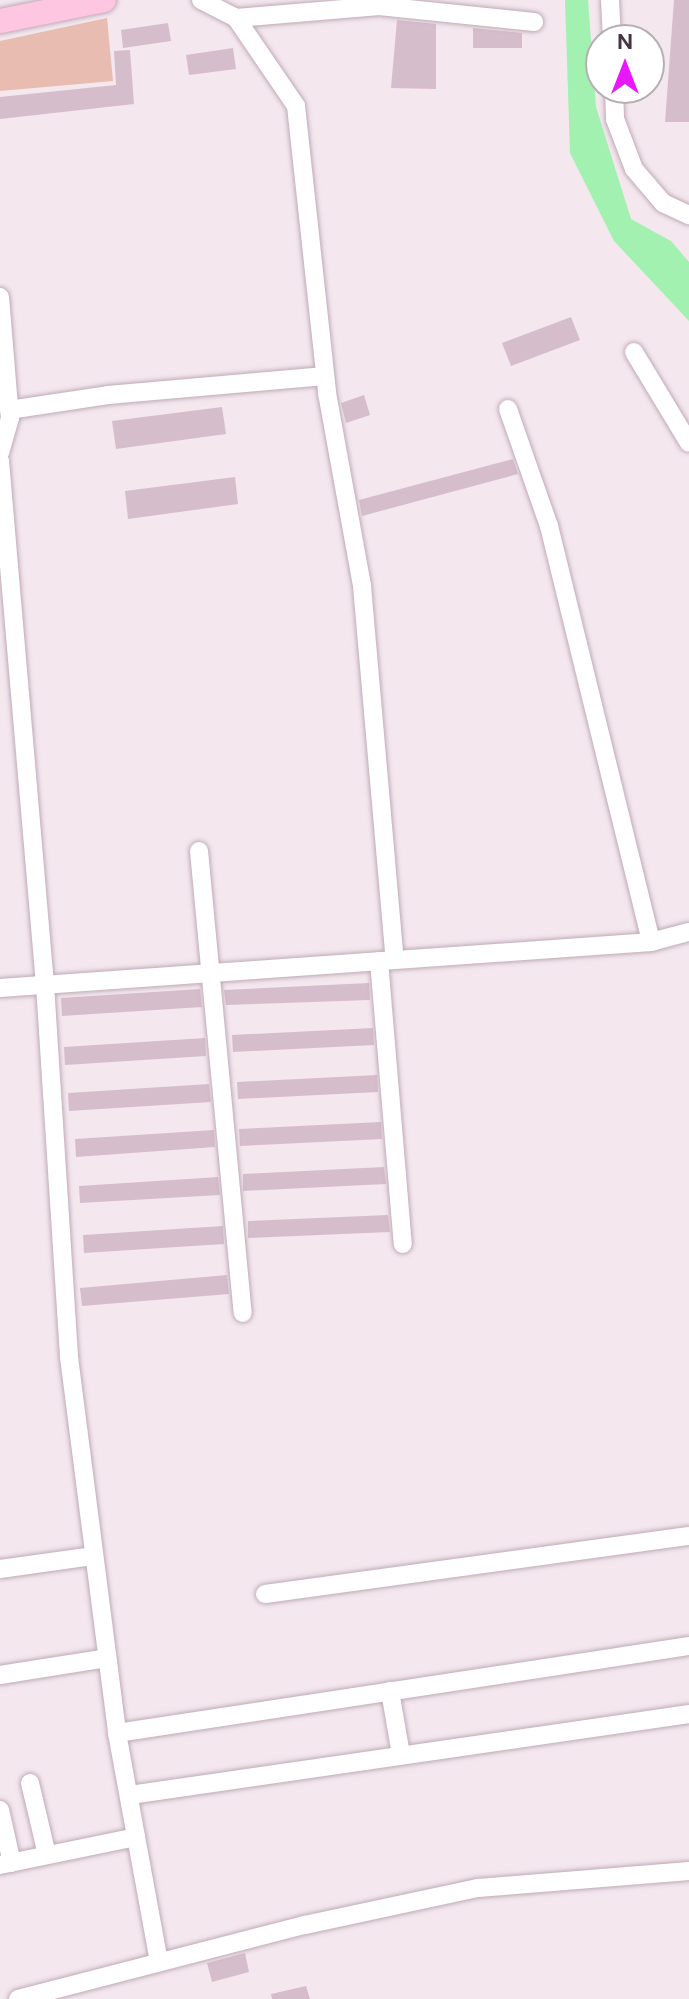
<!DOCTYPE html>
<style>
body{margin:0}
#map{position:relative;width:689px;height:1999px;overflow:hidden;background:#f4e7ee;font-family:"DM Sans",sans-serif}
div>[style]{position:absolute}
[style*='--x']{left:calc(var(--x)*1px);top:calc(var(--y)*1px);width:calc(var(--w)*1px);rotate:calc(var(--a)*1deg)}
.green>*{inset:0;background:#e8bcb0}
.water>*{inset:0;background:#a3f1b1}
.building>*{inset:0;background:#d6bdcc}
.roads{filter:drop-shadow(0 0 2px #bfaab7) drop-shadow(0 0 2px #bfaab7)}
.street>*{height:18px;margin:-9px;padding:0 9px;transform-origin:9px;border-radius:9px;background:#fff}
.secondary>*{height:24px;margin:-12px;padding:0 12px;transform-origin:12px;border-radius:12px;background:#ffc6e1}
span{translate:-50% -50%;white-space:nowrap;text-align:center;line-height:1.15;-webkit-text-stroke:6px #fff;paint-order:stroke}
.north{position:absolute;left:585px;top:24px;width:80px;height:80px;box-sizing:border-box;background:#fff;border:2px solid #b5afb3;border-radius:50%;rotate:0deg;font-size:22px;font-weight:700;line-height:32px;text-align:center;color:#473641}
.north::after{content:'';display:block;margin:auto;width:28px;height:36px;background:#e917fb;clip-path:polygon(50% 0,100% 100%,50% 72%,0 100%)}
</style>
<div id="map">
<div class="green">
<div style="clip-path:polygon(107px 18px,113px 81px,0 91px,0 41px)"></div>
</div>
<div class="water">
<div style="clip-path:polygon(565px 0,588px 0,596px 107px,631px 219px,671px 241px,689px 262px,689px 321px,614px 241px,570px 153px)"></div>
</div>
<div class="building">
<div style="clip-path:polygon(674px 0,689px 0,689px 122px,665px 122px)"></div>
<div style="clip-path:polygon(397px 20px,436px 24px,436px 89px,391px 88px)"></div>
<div style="clip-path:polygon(168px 23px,171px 41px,123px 48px,121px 30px)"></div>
<div style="clip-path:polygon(473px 28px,522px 33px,522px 48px,473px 48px)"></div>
<div style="clip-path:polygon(233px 48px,236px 69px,189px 75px,186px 55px)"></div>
<div style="clip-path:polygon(130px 50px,134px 104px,0 119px,0 97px,116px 85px,114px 51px)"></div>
<div style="clip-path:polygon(571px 317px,580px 340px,511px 366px,502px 343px)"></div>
<div style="clip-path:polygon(364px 395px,370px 415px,346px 423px,341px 403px)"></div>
<div style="clip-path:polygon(222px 407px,226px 434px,116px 449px,112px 421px)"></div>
<div style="clip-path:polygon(513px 459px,518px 474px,362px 516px,359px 500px)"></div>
<div style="clip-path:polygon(235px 477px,238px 504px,128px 519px,125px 491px)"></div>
<div style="clip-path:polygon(369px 983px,370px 1000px,226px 1005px,224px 990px)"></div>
<div style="clip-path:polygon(200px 989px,202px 1007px,62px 1016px,61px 998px)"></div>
<div style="clip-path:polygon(373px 1028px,374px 1045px,233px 1052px,232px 1035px)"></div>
<div style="clip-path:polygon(205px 1038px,206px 1056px,65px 1065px,64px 1047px)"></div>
<div style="clip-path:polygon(377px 1075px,378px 1092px,238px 1099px,237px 1082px)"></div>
<div style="clip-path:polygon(209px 1084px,211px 1102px,69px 1111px,68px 1093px)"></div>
<div style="clip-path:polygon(381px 1122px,382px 1139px,240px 1146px,239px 1129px)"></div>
<div style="clip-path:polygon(214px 1130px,215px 1147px,76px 1157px,75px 1139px)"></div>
<div style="clip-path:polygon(384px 1167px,386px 1184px,243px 1191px,243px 1174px)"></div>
<div style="clip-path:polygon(218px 1177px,220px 1195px,80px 1203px,79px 1186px)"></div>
<div style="clip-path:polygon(388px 1215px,390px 1232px,248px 1238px,248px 1221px)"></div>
<div style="clip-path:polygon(223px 1226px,224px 1244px,84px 1253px,83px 1235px)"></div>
<div style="clip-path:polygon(227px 1275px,229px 1294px,82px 1306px,80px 1288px)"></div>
<div style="clip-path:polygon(245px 1953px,249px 1972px,212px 1982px,207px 1963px)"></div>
<div style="clip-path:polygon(306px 1986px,310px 1999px,272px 1999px,271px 1994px)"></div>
</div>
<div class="roads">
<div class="street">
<div style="--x:201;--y:0;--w:39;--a:27"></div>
<div style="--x:236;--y:18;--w:107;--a:55.7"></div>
<div style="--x:296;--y:106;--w:289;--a:83.8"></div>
<div style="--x:327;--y:393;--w:196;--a:79.7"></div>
<div style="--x:362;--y:586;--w:375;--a:85"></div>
<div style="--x:610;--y:0;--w:40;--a:87.1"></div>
<div style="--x:236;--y:18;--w:144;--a:-4.8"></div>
<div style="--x:379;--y:6;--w:156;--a:5.9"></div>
<div style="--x:614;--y:88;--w:31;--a:88"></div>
<div style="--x:615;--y:119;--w:53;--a:69.2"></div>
<div style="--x:634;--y:169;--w:45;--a:49.5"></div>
<div style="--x:663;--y:203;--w:29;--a:25"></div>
<div style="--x:0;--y:297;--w:121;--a:85.3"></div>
<div style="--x:10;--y:418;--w:36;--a:106"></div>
<div style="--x:634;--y:352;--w:106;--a:58.9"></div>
<div style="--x:508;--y:409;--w:124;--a:70.7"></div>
<div style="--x:549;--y:526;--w:428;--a:76.2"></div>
<div style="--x:9;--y:410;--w:100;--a:-8.6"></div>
<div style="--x:108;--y:395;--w:218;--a:-5"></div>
<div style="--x:0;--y:461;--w:526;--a:85.09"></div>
<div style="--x:45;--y:985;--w:373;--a:86.3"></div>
<div style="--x:69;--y:1357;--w:379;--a:82.7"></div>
<div style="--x:117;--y:1733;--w:233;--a:79.6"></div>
<div style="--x:199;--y:851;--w:464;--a:84.6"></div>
<div style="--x:379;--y:961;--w:284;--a:85.2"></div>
<div style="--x:0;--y:988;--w:653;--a:-4.04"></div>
<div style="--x:651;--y:942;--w:39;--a:-15"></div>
<div style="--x:0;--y:1569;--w:95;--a:-7.9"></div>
<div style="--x:265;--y:1594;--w:428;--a:-7.8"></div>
<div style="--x:0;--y:1675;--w:108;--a:-9"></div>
<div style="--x:390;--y:1691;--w:65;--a:80.2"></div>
<div style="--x:117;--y:1733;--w:579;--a:-8.65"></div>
<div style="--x:30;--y:1783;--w:74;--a:76.7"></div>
<div style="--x:130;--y:1795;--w:565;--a:-8.24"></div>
<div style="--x:0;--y:1810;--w:54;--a:77.2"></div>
<div style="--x:0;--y:1865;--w:139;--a:-11.6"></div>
<div style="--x:18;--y:1999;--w:296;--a:-14.5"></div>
<div style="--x:305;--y:1925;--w:177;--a:-12.1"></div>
<div style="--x:478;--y:1888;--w:212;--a:-4.6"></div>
</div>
<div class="secondary">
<div style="--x:0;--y:21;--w:106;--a:-11.4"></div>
</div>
</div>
<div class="north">N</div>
</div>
